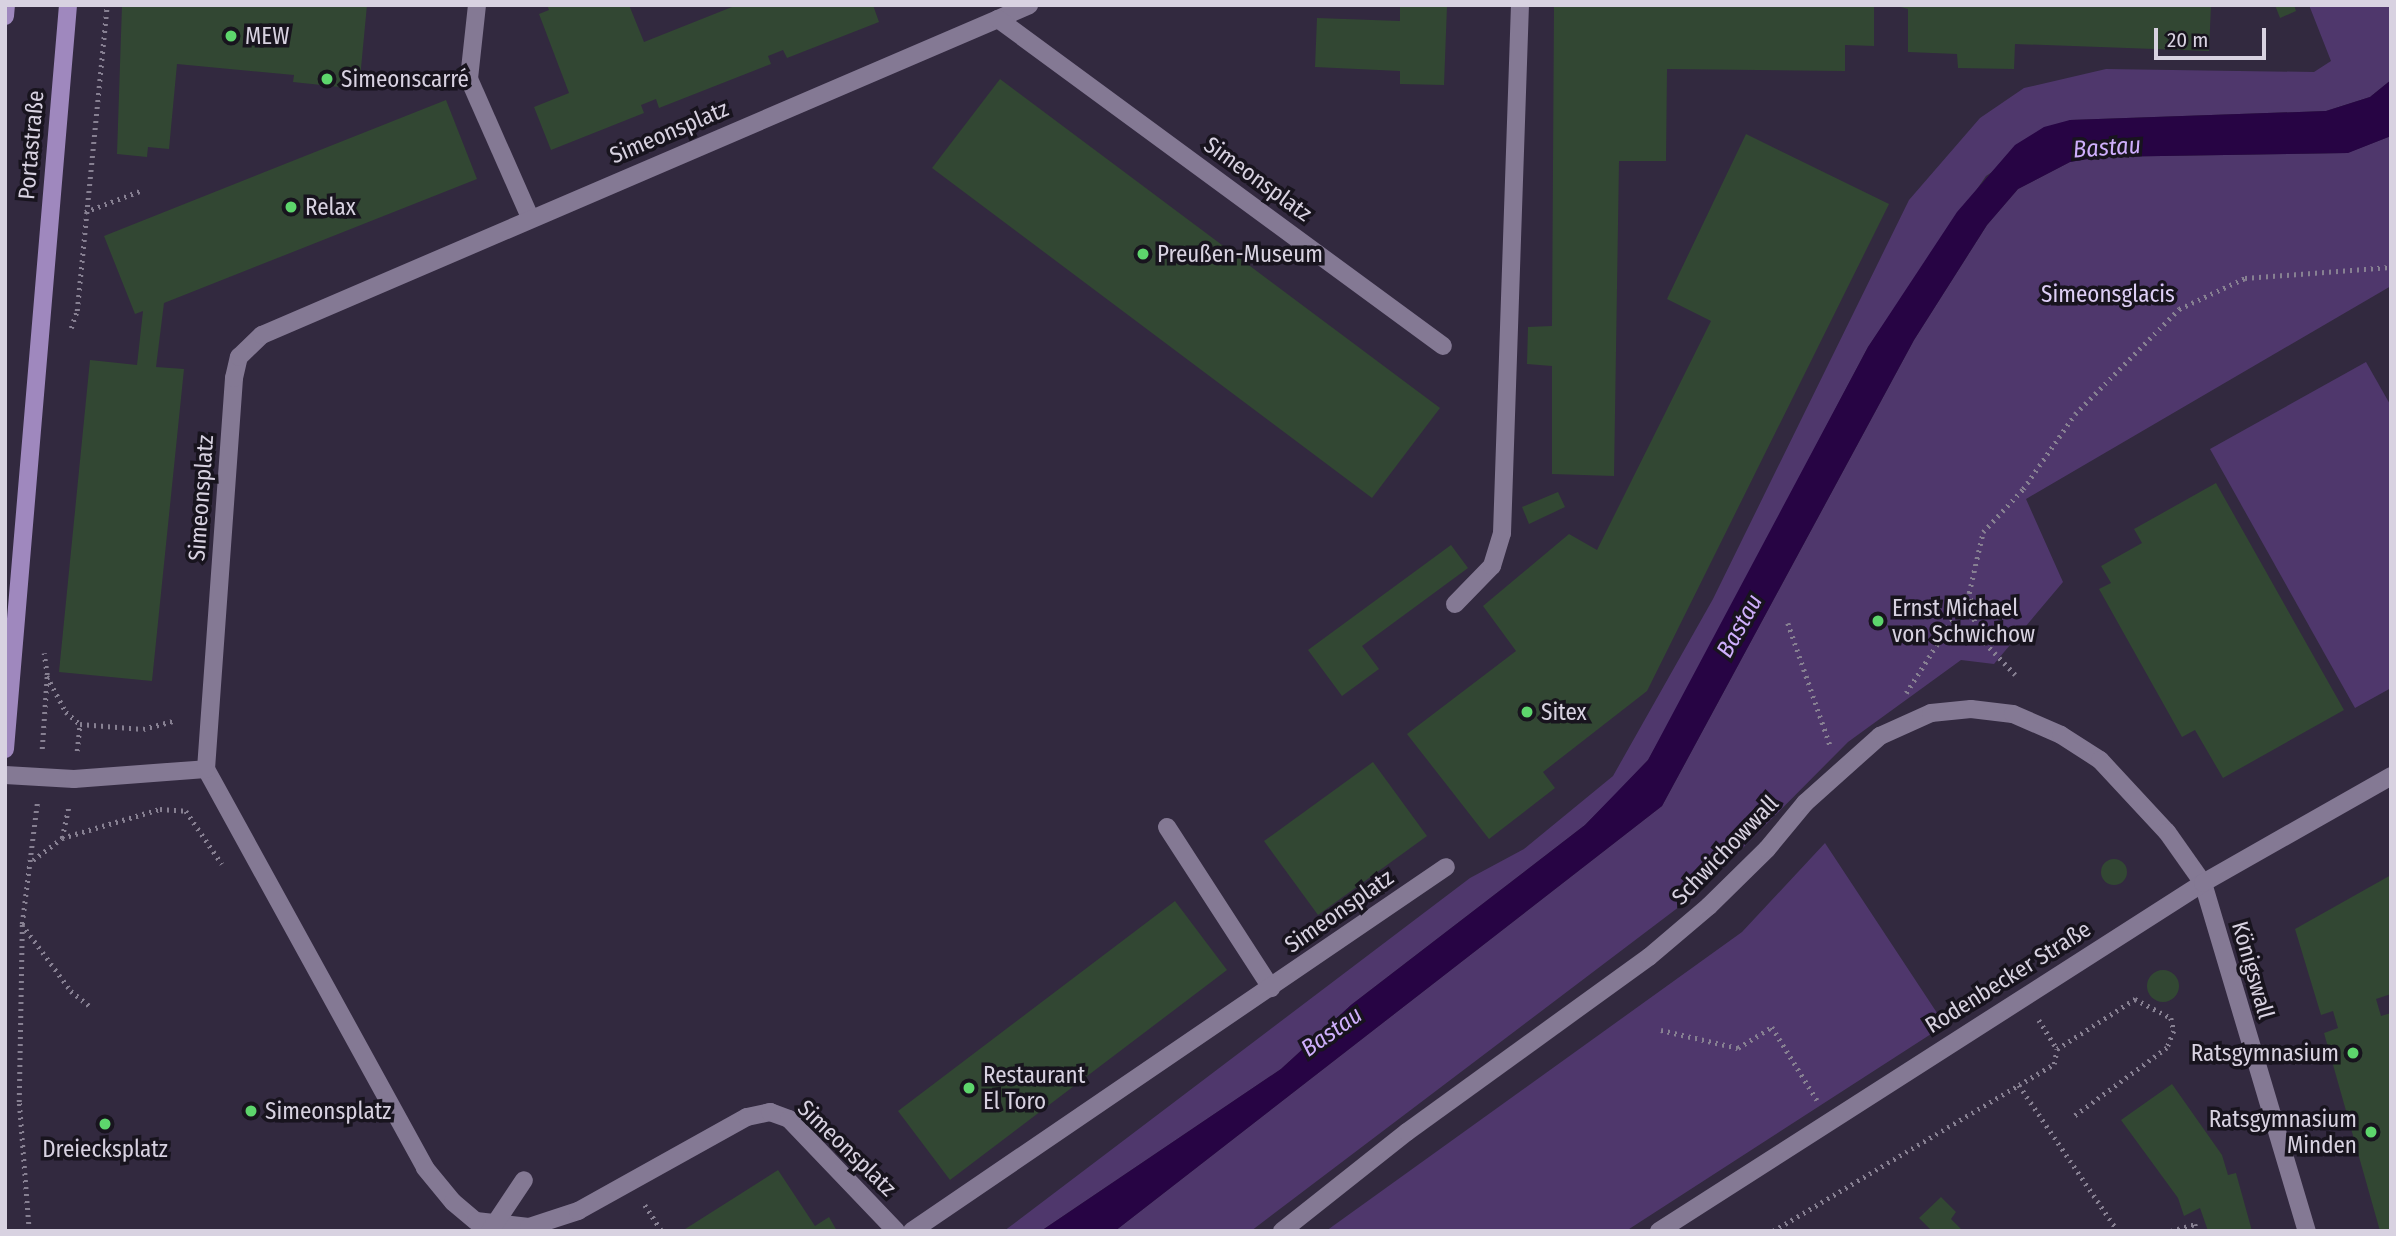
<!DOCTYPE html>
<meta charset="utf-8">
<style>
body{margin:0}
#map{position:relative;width:2396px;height:1236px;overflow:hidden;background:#32293f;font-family:"Fira Sans Condensed",sans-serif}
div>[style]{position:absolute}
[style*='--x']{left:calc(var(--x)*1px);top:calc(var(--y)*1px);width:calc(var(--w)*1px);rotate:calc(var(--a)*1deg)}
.green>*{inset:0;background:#4f376c}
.water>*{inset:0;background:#270444}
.building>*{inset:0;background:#324733}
.round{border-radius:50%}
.path>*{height:4.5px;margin-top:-2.25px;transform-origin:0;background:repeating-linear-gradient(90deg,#878092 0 2px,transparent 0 7px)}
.minor>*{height:18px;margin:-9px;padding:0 9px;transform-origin:9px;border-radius:9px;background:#847994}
.major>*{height:18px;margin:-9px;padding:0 9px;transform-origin:9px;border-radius:9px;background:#9f88be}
.dots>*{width:19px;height:19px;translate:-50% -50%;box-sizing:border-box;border:4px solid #18141e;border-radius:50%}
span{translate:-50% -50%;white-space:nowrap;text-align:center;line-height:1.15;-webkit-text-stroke:7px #18141e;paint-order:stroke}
.poi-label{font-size:23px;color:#d8d2e1}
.left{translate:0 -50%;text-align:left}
.right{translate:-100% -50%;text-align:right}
.street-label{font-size:23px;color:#d8d2e1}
.park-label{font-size:23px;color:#decff6}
.water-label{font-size:24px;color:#cfaffc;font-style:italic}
.frame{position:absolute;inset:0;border:7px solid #d8d2e1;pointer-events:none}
.scale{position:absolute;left:2154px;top:28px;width:112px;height:32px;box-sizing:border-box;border:4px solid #d8d2e1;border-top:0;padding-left:9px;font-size:21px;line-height:24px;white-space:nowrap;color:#d8d2e1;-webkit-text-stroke:5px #18141e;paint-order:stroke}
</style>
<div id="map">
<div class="green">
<div style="clip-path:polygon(2309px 5px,2391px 5px,2391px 80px,2370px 97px,2326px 111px,2070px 120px,1986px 176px,1868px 347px,1681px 702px,1648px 760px,1614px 796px,1585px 825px,1351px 1005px,1281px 1069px,1041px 1231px,1004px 1231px,1470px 878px,1524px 849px,1613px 776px,1713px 599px,1909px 200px,1980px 118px,2024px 88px,2106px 69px,2314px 72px,2331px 61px)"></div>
<div style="clip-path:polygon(2391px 136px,2391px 286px,2026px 499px,2063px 582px,1994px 664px,1961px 660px,1848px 742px,1700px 891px,1251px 1231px,1115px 1231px,1662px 806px,1914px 340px,1987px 225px,2018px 189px,2070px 162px,2099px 157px,2347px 153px)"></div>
<div style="clip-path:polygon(2366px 362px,2391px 406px,2391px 688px,2355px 708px,2210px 449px)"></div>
<div style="clip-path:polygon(1825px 843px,1945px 1025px,1626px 1231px,1326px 1231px,1742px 932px)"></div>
</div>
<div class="water">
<div style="clip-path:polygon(2391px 80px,2391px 136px,2348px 153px,2099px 157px,2070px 162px,2018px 189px,1987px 225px,1914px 340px,1662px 806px,1115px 1231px,1041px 1231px,1281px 1069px,1351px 1005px,1585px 825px,1648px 760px,1868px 347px,1957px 212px,2015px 145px,2044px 127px,2070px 120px,2326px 111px,2370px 97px)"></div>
</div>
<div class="building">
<div style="clip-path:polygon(122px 5px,367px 5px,359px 89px,293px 82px,294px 75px,177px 64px,169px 149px,148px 147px,147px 157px,117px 154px)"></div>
<div style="clip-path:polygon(547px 5px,629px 5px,644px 42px,737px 5px,873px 5px,879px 22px,787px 58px,783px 50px,768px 56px,771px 64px,659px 108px,656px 99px,641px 105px,644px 113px,551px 150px,534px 107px,569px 93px,539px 14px,549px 10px)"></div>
<div style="clip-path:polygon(1400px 5px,1447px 6px,1444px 85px,1400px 84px,1400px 71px,1315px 67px,1317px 18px,1400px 21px)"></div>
<div style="clip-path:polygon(1554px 5px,1874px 5px,1874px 46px,1845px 45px,1845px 71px,1667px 69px,1666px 161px,1619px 161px,1614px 476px,1552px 474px,1552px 366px,1527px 364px,1528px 327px,1552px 326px)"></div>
<div style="clip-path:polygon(1893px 5px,2211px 5px,2209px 51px,2015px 44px,2014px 69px,1958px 68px,1957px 54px,1908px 52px,1908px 9px)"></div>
<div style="clip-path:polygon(2275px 5px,2294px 5px,2296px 11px,2280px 18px)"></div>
<div style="clip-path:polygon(1000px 79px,1440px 408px,1372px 498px,932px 168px)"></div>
<div style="clip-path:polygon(446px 100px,477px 179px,164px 303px,156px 367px,184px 369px,152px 681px,59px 672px,90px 360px,137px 365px,143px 311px,135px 314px,104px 236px)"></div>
<div style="clip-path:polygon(1746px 134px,1889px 204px,1647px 691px,1543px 772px,1555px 788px,1489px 839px,1407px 734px,1516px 651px,1483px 606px,1569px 534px,1597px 550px,1711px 321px,1667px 299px)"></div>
<div style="clip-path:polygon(2216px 483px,2344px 710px,2223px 778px,2195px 730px,2182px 737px,2099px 589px,2111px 583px,2101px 566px,2142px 543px,2134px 529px)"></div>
<div style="clip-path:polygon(1558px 492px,1565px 507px,1529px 524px,1522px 507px)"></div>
<div style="clip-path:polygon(1451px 545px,1468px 568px,1362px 646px,1379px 669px,1342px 696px,1308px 650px)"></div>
<div style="clip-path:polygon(1373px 762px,1427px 836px,1318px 915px,1264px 841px)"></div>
<div class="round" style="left:2101px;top:859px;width:26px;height:26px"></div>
<div style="clip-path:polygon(2391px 875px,2391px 994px,2376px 999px,2381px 1016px,2391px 1013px,2391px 1231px,2380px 1231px,2324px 1033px,2338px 1028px,2333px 1011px,2321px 1015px,2295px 929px)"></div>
<div style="clip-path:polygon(1175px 901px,1227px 970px,950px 1180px,898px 1111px)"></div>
<div class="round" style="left:2147px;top:970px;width:32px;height:32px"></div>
<div style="clip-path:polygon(2172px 1084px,2222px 1155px,2228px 1175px,2236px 1173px,2252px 1231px,2208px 1231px,2200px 1208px,2184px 1216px,2178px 1198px,2121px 1120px)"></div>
<div style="clip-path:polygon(778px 1170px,815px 1226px,829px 1217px,837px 1231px,682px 1231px)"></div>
<div style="clip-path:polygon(1941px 1197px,1956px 1212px,1951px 1219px,1963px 1231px,1932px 1231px,1919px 1218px)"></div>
</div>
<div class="path">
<div style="--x:85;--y:212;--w:59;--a:-20.9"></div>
<div style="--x:71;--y:328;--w:18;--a:-71"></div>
<div style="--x:77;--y:311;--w:307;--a:-84.4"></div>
<div style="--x:1788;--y:623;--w:129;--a:71"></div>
<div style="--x:2015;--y:675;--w:55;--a:-133.5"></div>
<div style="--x:1977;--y:635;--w:43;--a:-100.8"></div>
<div style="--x:1969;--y:593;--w:63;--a:-77.1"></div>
<div style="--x:1983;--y:532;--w:59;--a:-47.1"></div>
<div style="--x:2023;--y:489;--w:91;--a:-55.3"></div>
<div style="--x:2075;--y:414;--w:148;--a:-45.3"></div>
<div style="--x:2179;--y:309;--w:73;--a:-25.2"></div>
<div style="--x:2245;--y:278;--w:146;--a:-4.3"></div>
<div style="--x:47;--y:676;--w:41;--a:62.2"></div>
<div style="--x:66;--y:712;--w:18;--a:41"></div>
<div style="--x:80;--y:724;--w:63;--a:4.5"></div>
<div style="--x:143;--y:729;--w:31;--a:-15"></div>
<div style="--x:1906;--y:693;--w:117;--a:-57.5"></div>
<div style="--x:42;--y:749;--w:74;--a:-86.1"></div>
<div style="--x:47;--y:675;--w:22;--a:-98"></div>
<div style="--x:77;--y:751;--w:27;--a:-84"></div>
<div style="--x:62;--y:838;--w:34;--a:-78"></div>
<div style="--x:33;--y:860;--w:36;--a:-37"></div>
<div style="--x:62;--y:838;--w:102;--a:-16.5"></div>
<div style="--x:160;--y:809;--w:26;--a:4"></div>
<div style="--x:186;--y:811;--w:64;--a:55.8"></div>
<div style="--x:22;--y:924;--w:83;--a:53.8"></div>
<div style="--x:71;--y:991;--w:26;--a:39"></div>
<div style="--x:2039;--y:1020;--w:34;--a:58"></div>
<div style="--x:1661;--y:1030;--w:79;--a:13.2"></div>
<div style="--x:1738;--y:1048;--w:40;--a:-32"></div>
<div style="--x:1772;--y:1027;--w:86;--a:58.3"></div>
<div style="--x:2019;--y:1085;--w:41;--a:-31"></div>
<div style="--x:2054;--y:1064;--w:15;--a:-79"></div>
<div style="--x:2057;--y:1049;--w:93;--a:-32.7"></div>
<div style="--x:2135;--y:999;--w:41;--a:27.8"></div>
<div style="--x:2171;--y:1018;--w:13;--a:77"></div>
<div style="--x:2174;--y:1031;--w:18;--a:112"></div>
<div style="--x:2167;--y:1048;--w:118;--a:143.6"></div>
<div style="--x:645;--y:1205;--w:31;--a:57"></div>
<div style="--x:29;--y:1231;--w:129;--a:-94.4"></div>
<div style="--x:19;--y:1102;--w:178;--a:-89"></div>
<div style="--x:22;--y:924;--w:122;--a:-82.9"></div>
<div style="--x:1773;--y:1231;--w:286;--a:-30.7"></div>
<div style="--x:2019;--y:1085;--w:176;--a:55.9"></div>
<div style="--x:2171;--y:1231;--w:25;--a:-16"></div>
<div style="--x:2195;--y:1224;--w:7;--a:74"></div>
</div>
<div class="minor">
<div style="--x:477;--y:5;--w:74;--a:96.2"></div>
<div style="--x:469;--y:79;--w:151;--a:66.2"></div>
<div style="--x:998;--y:19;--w:34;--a:-24"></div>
<div style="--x:1455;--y:604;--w:53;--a:-45.8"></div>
<div style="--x:1492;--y:566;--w:34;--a:-73"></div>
<div style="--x:1502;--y:533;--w:528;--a:-88.05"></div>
<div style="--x:206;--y:769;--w:455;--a:61.2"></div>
<div style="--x:425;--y:1168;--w:44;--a:50.5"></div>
<div style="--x:453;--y:1202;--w:30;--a:40"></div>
<div style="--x:476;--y:1221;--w:53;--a:6.5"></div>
<div style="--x:529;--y:1227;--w:52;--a:-18.1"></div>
<div style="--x:578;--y:1211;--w:193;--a:-29.1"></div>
<div style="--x:747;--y:1117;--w:24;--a:-12"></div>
<div style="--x:770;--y:1112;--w:20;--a:20"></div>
<div style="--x:789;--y:1119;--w:155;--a:46.3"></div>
<div style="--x:5;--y:775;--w:69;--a:3.3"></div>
<div style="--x:74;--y:779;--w:132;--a:-4.3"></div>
<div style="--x:206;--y:769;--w:392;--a:-85.9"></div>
<div style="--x:234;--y:378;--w:22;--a:-77"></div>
<div style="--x:239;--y:357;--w:32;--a:-44"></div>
<div style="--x:262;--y:335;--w:801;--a:-23.24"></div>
<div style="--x:998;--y:19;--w:552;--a:36.31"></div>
<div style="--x:1167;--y:827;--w:192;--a:57.1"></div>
<div style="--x:490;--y:1231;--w:61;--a:-56.3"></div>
<div style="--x:912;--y:1231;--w:646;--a:-34.28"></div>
<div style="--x:1282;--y:1231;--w:159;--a:-38.4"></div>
<div style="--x:1407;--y:1132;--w:299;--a:-35.9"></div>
<div style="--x:1649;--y:957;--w:79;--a:-40.4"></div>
<div style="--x:1709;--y:906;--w:81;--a:-44.5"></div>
<div style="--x:1767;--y:849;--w:60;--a:-50.4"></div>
<div style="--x:1805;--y:803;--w:101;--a:-41.8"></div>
<div style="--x:1880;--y:736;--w:56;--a:-24.3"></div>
<div style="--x:1931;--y:713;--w:40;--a:-5.7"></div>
<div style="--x:1971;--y:709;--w:42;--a:6.8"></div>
<div style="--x:2013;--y:714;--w:52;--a:23.6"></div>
<div style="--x:2061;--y:735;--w:46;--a:32.7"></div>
<div style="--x:2100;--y:760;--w:98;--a:47.1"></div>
<div style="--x:2167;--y:832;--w:62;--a:54.8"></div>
<div style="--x:2203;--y:883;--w:363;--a:73.4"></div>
<div style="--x:1659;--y:1231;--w:646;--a:-32.61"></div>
<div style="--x:2203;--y:883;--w:216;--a:-29.6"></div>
</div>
<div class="major">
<div style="--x:5;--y:16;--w:11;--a:-85"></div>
<div style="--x:5;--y:749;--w:747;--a:-85.16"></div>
</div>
<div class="dots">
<div style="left:231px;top:36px;background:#5dd56c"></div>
<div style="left:327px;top:79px;background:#5dd56c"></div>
<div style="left:291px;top:207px;background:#5dd56c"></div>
<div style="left:1143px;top:254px;background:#5dd56c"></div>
<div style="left:1878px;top:621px;background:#5dd56c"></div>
<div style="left:1527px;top:712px;background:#5dd56c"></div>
<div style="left:2353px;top:1053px;background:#5dd56c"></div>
<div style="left:969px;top:1088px;background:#5dd56c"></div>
<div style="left:251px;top:1111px;background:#5dd56c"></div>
<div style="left:105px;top:1124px;background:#5dd56c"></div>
<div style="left:2371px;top:1132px;background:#5dd56c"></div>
</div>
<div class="poi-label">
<span class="left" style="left:245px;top:36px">MEW</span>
<span class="left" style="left:341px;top:79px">Simeonscarré</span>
<span class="left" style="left:305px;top:207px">Relax</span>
<span class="left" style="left:1157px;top:254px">Preußen-Museum</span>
<span class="left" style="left:1892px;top:621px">Ernst Michael<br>von Schwichow</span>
<span class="left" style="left:1541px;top:712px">Sitex</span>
<span class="right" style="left:2339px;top:1053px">Ratsgymnasium</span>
<span class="left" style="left:983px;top:1088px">Restaurant<br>El Toro</span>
<span class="left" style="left:265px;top:1111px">Simeonsplatz</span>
<span class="right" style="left:2357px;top:1132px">Ratsgymnasium<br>Minden</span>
<span style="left:105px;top:1149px">Dreiecksplatz</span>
</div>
<div class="street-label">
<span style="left:669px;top:132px;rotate:-23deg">Simeonsplatz</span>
<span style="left:31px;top:145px;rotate:-85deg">Portastraße</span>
<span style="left:1258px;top:179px;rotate:36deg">Simeonsplatz</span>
<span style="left:201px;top:498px;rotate:-86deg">Simeonsplatz</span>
<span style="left:1725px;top:850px;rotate:-46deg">Schwichowwall</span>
<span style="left:1339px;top:911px;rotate:-35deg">Simeonsplatz</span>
<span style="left:2253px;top:970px;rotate:74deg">Königswall</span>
<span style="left:2008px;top:977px;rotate:-32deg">Rodenbecker Straße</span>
<span style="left:847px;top:1148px;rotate:44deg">Simeonsplatz</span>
</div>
<div class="park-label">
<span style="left:2108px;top:294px">Simeonsglacis</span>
</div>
<div class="water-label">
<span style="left:2107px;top:148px;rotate:-4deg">Bastau</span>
<span style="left:1740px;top:626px;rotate:-61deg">Bastau</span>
<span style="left:1332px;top:1032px;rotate:-35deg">Bastau</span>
</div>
<div class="frame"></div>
<div class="scale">20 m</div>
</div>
